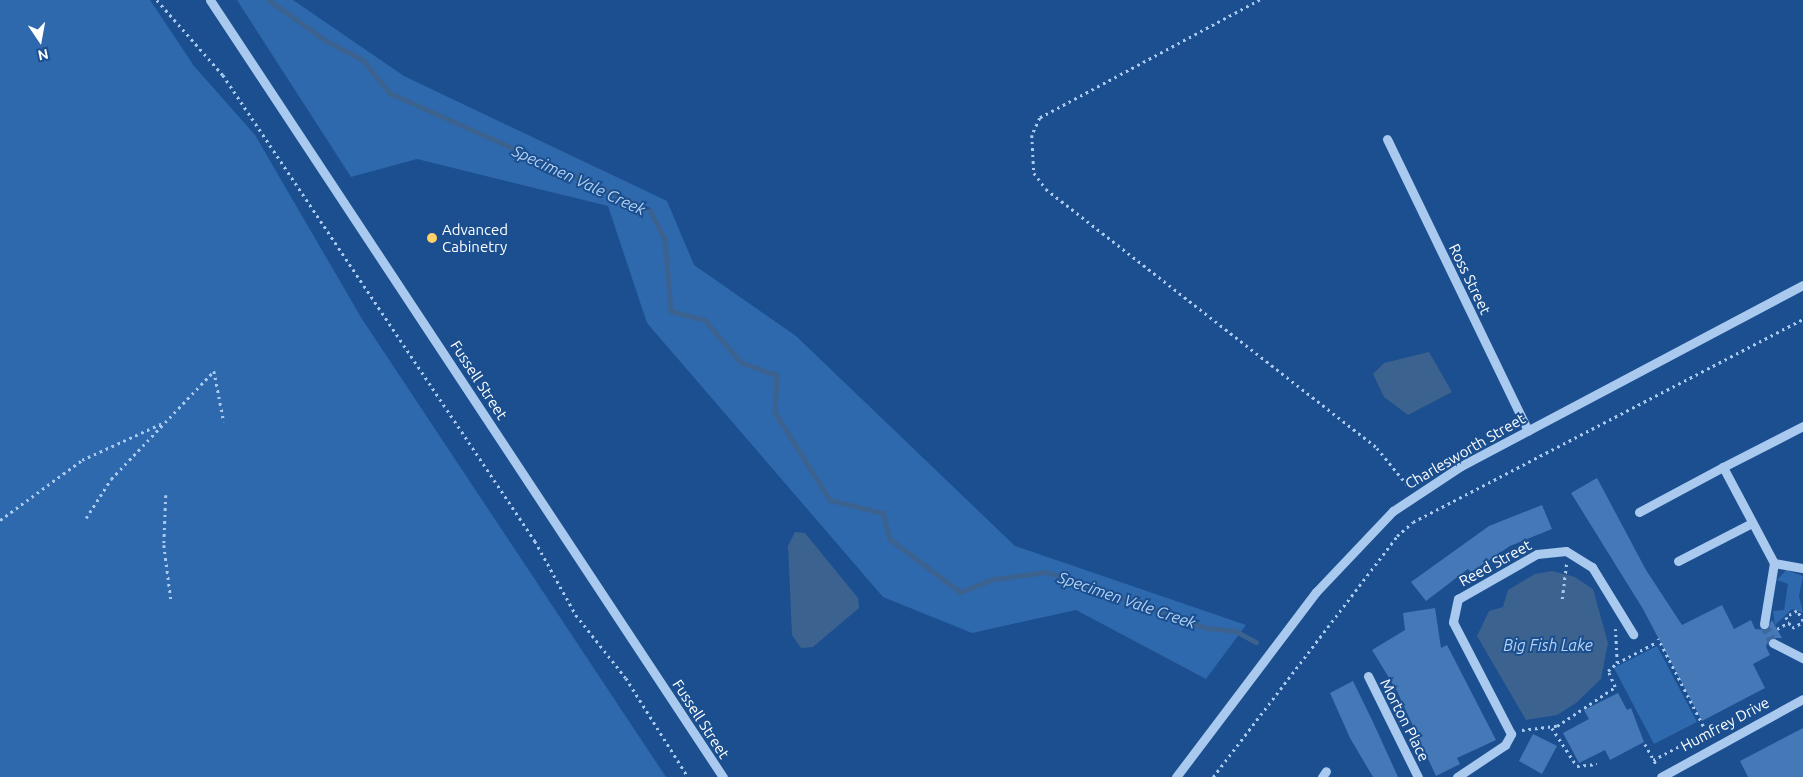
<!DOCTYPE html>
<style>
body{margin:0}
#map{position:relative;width:1803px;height:777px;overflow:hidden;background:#1b4f8f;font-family:Ubuntu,sans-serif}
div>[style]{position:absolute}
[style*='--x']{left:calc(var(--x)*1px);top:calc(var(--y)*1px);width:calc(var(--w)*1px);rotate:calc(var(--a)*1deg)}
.green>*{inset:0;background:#2e69ad}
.water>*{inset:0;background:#3c6290}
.stream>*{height:4.5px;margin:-2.25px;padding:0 2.25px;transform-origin:2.25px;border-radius:2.25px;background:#3c6290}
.building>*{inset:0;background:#4478b7}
.minor-tunnel>*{height:9px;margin-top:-4.5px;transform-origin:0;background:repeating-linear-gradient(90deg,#3d69a0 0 9px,transparent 0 13.5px)}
.path>*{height:2.5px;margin-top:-1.25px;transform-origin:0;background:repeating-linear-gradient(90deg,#a9c9ee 0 2.5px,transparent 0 6.5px)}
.minor>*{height:9px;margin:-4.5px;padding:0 4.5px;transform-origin:4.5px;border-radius:4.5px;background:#a9c9ee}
.dots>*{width:14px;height:14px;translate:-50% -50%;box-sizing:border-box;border:2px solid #1b4f8f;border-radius:50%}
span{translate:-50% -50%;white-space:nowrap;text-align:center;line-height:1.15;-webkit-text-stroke:4px #1b4f8f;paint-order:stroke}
.poi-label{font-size:15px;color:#fff}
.left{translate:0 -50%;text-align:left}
.street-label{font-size:15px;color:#fff}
.water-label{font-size:16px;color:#b5d3f5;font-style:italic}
.north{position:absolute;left:15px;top:15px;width:50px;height:50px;-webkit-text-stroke:4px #1b4f8f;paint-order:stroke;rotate:168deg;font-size:14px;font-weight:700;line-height:20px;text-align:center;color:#fff}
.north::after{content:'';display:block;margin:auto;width:18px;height:22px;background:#fff;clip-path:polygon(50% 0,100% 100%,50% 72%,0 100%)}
</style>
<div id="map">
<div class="green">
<div style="clip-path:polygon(0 0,150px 0,194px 66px,255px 135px,362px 319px,666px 777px,0 777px)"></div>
<div style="clip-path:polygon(237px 0,293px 0,404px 76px,667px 201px,694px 265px,796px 336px,1015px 546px,1246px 625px,1206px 679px,1076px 610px,972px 633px,883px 597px,647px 323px,608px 206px,417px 159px,351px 177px)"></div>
<div style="clip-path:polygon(1786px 570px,1803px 576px,1799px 596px,1803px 613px,1792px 609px,1775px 625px,1773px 611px,1784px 610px,1788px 584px,1777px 580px)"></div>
<div style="clip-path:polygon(1657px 646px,1697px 722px,1654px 744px,1614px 668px)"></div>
</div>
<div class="water">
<div style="clip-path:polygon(1429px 352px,1452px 392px,1408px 415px,1384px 397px,1373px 374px,1384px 363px)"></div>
<div style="clip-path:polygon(795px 532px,805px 533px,858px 598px,859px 608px,813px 647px,801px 648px,792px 635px,788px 546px)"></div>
<div style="clip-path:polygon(1552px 571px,1575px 577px,1593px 589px,1608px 643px,1601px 679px,1576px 703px,1557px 715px,1526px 720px,1477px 636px,1489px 611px,1503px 607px,1508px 590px,1535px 574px)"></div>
</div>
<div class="stream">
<div style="--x:269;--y:0;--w:69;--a:35.5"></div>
<div style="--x:325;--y:40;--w:43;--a:27.8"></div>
<div style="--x:363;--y:60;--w:43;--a:50.7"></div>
<div style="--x:390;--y:93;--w:285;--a:24.2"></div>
<div style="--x:650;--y:210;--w:33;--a:63"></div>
<div style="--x:665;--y:239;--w:72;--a:85.2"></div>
<div style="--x:671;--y:311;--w:35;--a:15"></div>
<div style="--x:705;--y:320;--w:57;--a:49.3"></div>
<div style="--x:742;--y:363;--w:37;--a:19"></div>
<div style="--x:777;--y:375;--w:37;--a:93"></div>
<div style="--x:775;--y:412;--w:104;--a:58"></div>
<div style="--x:830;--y:500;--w:55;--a:13.8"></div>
<div style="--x:883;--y:513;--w:27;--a:75"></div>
<div style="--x:890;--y:539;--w:88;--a:37.1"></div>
<div style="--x:960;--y:592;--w:36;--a:-21"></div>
<div style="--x:994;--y:579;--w:53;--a:-7.5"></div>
<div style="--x:1047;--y:572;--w:170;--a:19.3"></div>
<div style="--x:1207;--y:628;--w:29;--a:6"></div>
<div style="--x:1236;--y:631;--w:23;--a:29"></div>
</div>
<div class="building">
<div style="clip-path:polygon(1597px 478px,1646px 570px,1682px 625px,1722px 605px,1734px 629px,1751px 620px,1755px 629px,1766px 630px,1772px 620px,1782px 638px,1769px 638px,1766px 647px,1770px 655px,1753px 664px,1765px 688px,1702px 721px,1643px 609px,1571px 493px)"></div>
<div style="clip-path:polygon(1542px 505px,1552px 529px,1510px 546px,1471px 572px,1468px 569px,1426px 601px,1411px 582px,1489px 526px)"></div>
<div style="clip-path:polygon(1435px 608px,1441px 648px,1447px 645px,1496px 740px,1457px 758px,1460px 764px,1436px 776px,1397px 691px,1372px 650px,1405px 630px,1403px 613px)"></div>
<div style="clip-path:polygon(1353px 681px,1373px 722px,1398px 777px,1373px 777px,1350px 738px,1330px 693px)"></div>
<div style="clip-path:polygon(1618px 693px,1627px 710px,1631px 708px,1644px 742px,1610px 760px,1605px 750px,1579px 763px,1563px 733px,1589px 719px,1584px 710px)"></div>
<div style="clip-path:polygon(1803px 728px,1803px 777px,1748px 777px,1740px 761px)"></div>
<div style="clip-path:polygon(1533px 734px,1557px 746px,1542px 774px,1519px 761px)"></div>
</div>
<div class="minor-tunnel">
<div style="--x:1764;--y:624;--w:21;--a:65"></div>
</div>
<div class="path">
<div style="--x:157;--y:0;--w:100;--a:48.7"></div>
<div style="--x:223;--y:75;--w:561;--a:56.2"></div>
<div style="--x:535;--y:541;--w:85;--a:61"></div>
<div style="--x:576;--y:615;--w:80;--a:51.6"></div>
<div style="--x:626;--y:678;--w:117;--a:57.9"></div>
<div style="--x:1260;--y:0;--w:250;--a:151.8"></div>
<div style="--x:1040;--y:118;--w:19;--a:115"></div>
<div style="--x:1032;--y:135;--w:38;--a:87"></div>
<div style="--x:1034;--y:173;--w:20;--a:53"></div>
<div style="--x:1046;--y:189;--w:420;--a:38"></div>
<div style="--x:1377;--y:448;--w:50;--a:50.6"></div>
<div style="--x:166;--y:495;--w:50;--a:92.3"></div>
<div style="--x:164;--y:545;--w:55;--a:82.7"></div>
<div style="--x:86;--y:518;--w:46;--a:-57.3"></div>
<div style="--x:111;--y:479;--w:149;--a:-46.4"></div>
<div style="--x:214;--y:371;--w:52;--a:78.9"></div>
<div style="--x:0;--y:520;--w:102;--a:-36.2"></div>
<div style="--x:82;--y:460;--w:89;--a:-24.6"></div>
<div style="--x:1562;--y:599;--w:35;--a:-83"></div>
<div style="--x:1803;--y:621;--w:12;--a:-121"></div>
<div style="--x:1797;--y:611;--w:13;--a:151"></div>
<div style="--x:1786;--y:617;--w:13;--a:61"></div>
<div style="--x:1792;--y:628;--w:13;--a:-29"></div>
<div style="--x:1777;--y:629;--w:14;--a:-30"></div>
<div style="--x:1617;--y:663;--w:43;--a:-27.8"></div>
<div style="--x:1552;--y:728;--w:45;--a:56.7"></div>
<div style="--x:1577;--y:766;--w:20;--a:-6"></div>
<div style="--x:1522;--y:730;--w:35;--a:-7"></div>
<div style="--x:1557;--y:726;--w:70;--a:-33.9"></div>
<div style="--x:1615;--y:687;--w:17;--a:-114"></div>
<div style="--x:1608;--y:671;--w:12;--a:-42"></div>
<div style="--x:1617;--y:663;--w:34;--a:-93"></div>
<div style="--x:1645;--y:744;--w:25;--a:61"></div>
<div style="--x:1653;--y:760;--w:60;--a:-27.8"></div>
<div style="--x:1706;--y:732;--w:105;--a:-117.3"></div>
<div style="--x:1213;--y:777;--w:303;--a:-52.6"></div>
<div style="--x:1397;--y:536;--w:21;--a:-41"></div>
<div style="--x:1413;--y:522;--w:440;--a:-27.5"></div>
</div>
<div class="minor">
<div style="--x:210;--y:0;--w:931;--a:56.57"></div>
<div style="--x:1387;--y:139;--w:324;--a:64.2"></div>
<div style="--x:1639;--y:512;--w:95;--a:-28.2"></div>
<div style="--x:1678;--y:561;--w:83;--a:-27.2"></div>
<div style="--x:1774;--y:563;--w:29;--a:10"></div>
<div style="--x:1764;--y:624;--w:62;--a:-80.7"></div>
<div style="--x:1774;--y:563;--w:109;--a:-118"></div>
<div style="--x:1723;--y:467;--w:90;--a:-27.1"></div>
<div style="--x:1773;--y:643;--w:34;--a:27"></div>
<div style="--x:1368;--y:676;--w:113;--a:63.7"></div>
<div style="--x:1176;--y:777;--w:232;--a:-52.9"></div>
<div style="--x:1316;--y:592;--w:112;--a:-46.5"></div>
<div style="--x:1393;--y:511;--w:82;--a:-33.5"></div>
<div style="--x:1461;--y:466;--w:387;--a:-27.9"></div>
<div style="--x:1322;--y:777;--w:7;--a:-56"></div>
<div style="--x:1457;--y:777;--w:58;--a:-33.7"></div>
<div style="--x:1505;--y:745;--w:13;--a:-61"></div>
<div style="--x:1511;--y:734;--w:126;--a:-117.4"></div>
<div style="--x:1453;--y:622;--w:24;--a:-78"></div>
<div style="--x:1458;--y:599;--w:91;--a:-29.7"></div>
<div style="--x:1537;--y:554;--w:29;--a:-6"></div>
<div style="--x:1566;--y:551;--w:31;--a:32"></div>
<div style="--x:1592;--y:567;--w:79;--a:58.5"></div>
<div style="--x:1661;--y:777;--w:162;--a:-28.8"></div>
</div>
<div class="dots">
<div style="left:432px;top:238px;background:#ffd166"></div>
</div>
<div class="poi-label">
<span class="left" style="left:442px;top:238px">Advanced<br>Cabinetry</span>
</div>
<div class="street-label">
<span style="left:1470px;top:279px;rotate:64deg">Ross Street</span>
<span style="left:479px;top:380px;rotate:57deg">Fussell Street</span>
<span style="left:1465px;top:451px;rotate:-30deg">Charlesworth Street</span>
<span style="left:1495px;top:563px;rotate:-29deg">Reed Street</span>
<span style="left:701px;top:719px;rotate:57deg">Fussell Street</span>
<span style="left:1405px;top:720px;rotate:63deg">Morton Place</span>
<span style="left:1725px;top:724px;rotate:-28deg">Humfrey Drive</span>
</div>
<div class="water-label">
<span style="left:579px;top:180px;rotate:25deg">Specimen Vale Creek</span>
<span style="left:1127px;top:600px;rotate:19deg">Specimen Vale Creek</span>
<span style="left:1548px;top:645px">Big Fish Lake</span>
</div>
<div class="north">N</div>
</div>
